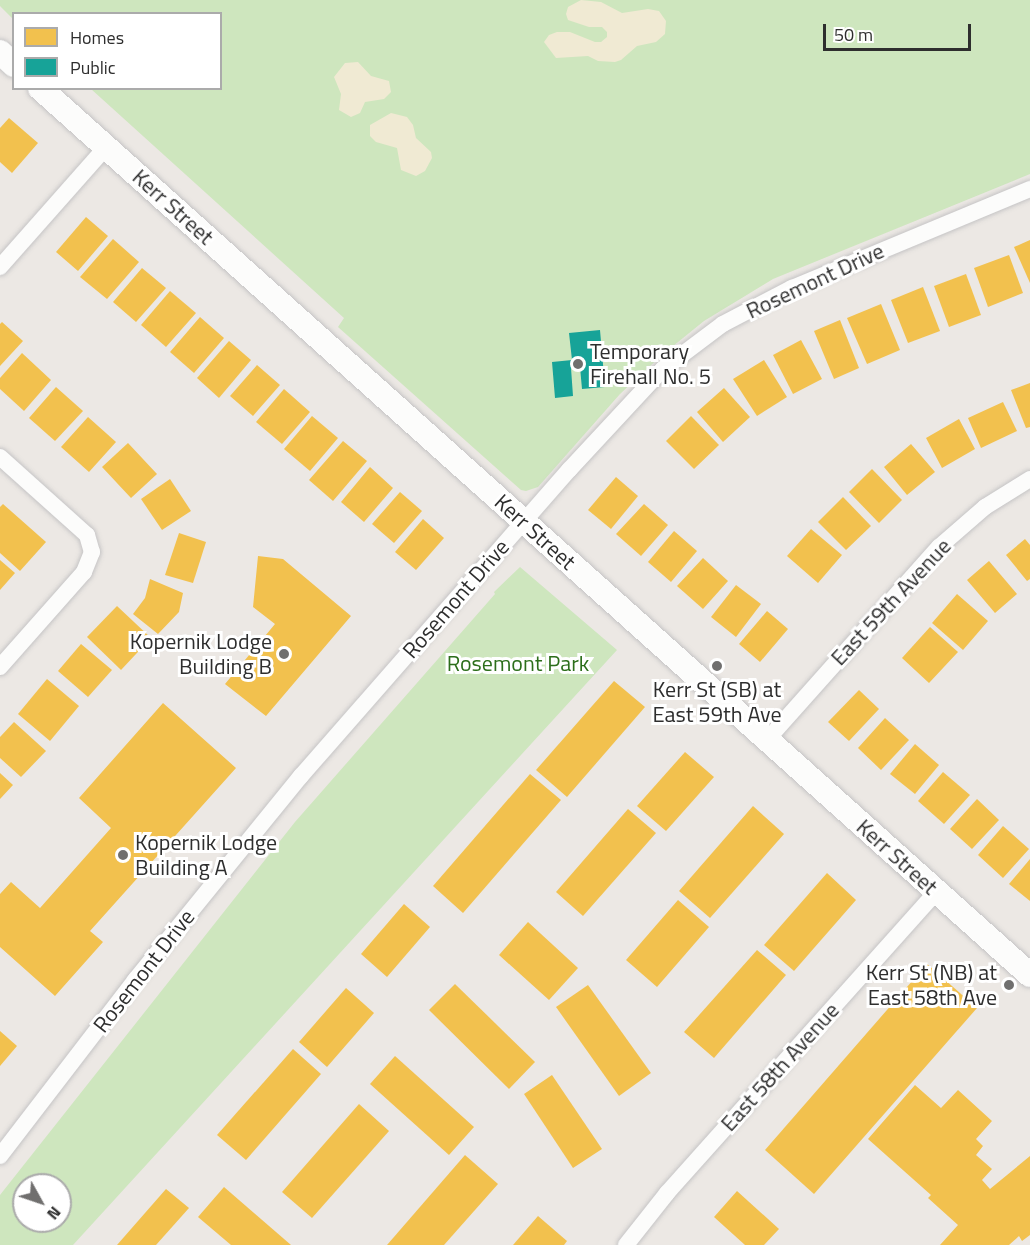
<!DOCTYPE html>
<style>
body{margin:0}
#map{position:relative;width:1030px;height:1245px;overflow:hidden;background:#ece8e4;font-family:"Titillium Web",sans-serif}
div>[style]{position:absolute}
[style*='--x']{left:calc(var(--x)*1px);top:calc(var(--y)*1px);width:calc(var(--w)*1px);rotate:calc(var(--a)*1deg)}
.green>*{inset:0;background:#cee6be}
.sand>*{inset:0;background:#f0ead3}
.homes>*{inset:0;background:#f2c14e}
.public>*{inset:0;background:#17a398}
.roads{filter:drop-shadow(0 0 2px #c5c4c5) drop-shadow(0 0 2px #c5c4c5)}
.street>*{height:16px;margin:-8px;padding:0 8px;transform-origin:8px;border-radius:8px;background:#fcfcfb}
.secondary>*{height:24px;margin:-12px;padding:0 12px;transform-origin:12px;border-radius:12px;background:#fcfcfb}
.dots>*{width:16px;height:16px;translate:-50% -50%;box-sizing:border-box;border:3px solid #fff;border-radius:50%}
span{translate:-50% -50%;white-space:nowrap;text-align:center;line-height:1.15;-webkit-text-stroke:6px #fff;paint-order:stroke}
.street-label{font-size:22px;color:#2e2e2e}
.poi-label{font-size:22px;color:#2e2e2e}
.left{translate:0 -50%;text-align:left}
.right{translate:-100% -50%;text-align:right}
.park-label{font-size:22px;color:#2c6e1b}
.legend{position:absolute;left:12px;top:12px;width:210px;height:78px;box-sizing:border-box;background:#fff;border:2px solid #ababab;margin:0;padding:8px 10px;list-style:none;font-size:18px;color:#2e2e2e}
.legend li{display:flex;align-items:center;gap:12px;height:30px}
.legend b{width:30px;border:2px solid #ababab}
.north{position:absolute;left:12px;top:1173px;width:60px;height:60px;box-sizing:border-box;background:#fff;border:2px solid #ababab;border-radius:50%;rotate:130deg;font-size:16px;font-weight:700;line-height:24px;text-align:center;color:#2e2e2e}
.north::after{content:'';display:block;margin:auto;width:21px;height:27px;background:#706f6e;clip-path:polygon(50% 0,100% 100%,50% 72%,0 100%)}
.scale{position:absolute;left:823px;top:24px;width:148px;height:27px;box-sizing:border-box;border:3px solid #2e2e2e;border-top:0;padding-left:8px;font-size:18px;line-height:21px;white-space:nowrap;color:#2e2e2e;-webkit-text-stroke:4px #fff;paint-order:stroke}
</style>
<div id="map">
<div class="green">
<div style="clip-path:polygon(0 0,1030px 0,1030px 174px,773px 279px,704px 321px,662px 355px,620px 394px,538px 487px,526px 491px,521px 490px,338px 327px,344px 318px,91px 89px,220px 88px,220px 14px,14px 14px,13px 19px,0 6px)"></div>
<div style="clip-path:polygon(evenodd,520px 567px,617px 650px,73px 1245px,0 1245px,0 1195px,295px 822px,495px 594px,494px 592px,520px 567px,24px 1185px,60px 1185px,60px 1221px,24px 1221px,24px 1185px)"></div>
</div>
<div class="sand">
<div style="clip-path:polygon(581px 0,601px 2px,622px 13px,648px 9px,659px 11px,666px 21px,665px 34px,656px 42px,637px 46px,621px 60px,615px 62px,598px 61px,588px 56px,556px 58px,544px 42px,549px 35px,557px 32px,570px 32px,595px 42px,601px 42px,607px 37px,607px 32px,602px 27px,589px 27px,568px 20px,566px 14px,568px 7px)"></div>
<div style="clip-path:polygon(358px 62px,371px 76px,389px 81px,391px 92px,384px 99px,365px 102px,360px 113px,351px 117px,339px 110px,341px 94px,334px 77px,345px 63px)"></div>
<div style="clip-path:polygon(391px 113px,407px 117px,413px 125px,416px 138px,431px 152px,432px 158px,425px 171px,416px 176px,401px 170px,397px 148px,376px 142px,370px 136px,370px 125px)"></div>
</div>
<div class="homes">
<div style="clip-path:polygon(9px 118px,38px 143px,12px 173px,0 162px,0 128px)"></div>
<div style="clip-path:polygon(86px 217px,108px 236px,78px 271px,56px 252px)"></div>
<div style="clip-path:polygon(113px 239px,139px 262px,107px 299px,80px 277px)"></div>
<div style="clip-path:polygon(1030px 240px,1030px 283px,1014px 247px)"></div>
<div style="clip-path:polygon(1009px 255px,1023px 293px,988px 307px,974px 268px)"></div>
<div style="clip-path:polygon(142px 268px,166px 288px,136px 322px,113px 302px)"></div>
<div style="clip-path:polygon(966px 274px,981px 315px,949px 327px,934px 286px)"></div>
<div style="clip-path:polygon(923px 287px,940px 331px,908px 343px,891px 300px)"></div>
<div style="clip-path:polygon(170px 291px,196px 313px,166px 347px,141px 325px)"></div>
<div style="clip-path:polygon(881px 304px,900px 350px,867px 364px,847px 318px)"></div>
<div style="clip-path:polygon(200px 317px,224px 338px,194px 373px,170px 352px)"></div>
<div style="clip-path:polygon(840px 320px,859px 368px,834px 379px,814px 331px)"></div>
<div style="clip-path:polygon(2px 322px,23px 341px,0 366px,0 324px)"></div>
<div style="clip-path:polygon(801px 340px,822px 379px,793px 394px,773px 355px)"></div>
<div style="clip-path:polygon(229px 341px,251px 360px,219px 398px,197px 378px)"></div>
<div style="clip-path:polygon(22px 353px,51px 380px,24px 411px,0 389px,0 378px)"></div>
<div style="clip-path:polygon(764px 360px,787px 397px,757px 416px,733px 379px)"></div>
<div style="clip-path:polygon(257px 365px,280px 385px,253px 416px,230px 396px)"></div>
<div style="clip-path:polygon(1030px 383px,1030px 427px,1026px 428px,1011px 390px)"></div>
<div style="clip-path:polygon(56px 387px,83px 411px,55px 441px,29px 418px)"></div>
<div style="clip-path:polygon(724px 388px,750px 417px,723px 442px,697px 412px)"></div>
<div style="clip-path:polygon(284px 389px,310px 412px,282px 444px,256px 422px)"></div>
<div style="clip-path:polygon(1003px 402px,1017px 431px,981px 448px,968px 418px)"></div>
<div style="clip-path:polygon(312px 416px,338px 438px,310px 471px,284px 449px)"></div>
<div style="clip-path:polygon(691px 416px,719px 445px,694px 469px,666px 441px)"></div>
<div style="clip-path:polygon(88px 417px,116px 442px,89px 472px,61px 447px)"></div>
<div style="clip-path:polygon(959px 419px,975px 449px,942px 468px,926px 438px)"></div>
<div style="clip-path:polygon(343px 441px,367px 461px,333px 501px,309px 480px)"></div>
<div style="clip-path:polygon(128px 443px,157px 474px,131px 498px,102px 467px)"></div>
<div style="clip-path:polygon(911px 444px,935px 472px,907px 495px,884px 467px)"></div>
<div style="clip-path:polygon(370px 467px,393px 488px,364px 522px,341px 502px)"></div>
<div style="clip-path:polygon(872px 469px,902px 500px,879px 523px,849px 492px)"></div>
<div style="clip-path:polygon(616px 477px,638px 496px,611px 529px,588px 510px)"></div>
<div style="clip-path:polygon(170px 479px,191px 511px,162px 530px,141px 499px)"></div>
<div style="clip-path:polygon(400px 492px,422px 511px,394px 543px,372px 524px)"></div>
<div style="clip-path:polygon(843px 497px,871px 526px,846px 550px,818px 522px)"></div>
<div style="clip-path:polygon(3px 504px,46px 542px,20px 571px,0 553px,0 507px)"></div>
<div style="clip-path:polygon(644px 504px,668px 525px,641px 556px,616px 534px)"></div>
<div style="clip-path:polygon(423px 519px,444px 538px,416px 570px,395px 552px)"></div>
<div style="clip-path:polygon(811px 529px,842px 555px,818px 583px,787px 556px)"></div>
<div style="clip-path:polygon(674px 531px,697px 551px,671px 582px,648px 562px)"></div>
<div style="clip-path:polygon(179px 533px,206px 542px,193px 583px,165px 575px)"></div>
<div style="clip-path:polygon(1025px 539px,1030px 545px,1030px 579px,1027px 581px,1006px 555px)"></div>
<div style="clip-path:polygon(258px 556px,283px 559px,351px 616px,266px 716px,225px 684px,275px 624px,253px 607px)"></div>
<div style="clip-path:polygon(703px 558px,728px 581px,703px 609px,677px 586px)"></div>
<div style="clip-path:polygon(0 560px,15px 573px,0 590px)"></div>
<div style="clip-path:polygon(989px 561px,1017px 594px,995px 613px,967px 580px)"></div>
<div style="clip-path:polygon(150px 579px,183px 593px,179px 612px,158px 634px,133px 614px,145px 598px)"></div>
<div style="clip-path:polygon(736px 585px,761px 604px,736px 637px,711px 617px)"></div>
<div style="clip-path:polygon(957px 594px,988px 621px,963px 650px,932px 623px)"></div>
<div style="clip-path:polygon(117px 606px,151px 638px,121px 670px,87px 637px)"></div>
<div style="clip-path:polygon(767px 611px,788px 629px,760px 662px,739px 644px)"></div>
<div style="clip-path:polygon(930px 627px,958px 652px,929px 683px,902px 658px)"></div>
<div style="clip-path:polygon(81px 644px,112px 670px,88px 697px,58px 671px)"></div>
<div style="clip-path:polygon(47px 679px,79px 706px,50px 741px,18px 714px)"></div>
<div style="clip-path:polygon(614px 681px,645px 707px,567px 797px,536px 770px)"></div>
<div style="clip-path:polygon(859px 690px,879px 709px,849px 741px,828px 722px)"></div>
<div style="clip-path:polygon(163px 703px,236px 768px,90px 931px,103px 942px,55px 996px,0 947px,0 894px,11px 882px,40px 908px,111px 828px,79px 798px)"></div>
<div style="clip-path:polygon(885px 718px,909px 740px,881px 770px,858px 748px)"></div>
<div style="clip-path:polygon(14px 722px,46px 751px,21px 777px,0 758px,0 737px)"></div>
<div style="clip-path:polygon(915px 744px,939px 765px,915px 794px,890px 774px)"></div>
<div style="clip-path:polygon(685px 752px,714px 777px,666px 831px,637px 806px)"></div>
<div style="clip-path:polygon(943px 772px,970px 795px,944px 824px,918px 801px)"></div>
<div style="clip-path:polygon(0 773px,13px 785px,0 799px)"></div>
<div style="clip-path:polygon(530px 774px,561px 800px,463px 913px,433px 886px)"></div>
<div style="clip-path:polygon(977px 799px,999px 820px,972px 849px,950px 829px)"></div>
<div style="clip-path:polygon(753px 806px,784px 834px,710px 918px,679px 891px)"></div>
<div style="clip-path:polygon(628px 809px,656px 833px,583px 916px,556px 892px)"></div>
<div style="clip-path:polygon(1003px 826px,1029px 849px,1003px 878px,978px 855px)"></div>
<div style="clip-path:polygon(1030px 859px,1030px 901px,1009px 884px)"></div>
<div style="clip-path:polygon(827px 873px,856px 900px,794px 971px,764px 945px)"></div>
<div style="clip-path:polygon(678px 900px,709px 927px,657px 987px,626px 960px)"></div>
<div style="clip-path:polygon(404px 904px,430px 927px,387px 977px,361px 954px)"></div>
<div style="clip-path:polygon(528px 922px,578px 968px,549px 1000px,499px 955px)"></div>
<div style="clip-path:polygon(757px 950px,786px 975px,714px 1058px,684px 1032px)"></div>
<div style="clip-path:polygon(927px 964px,977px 1008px,814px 1194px,765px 1150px)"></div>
<div style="clip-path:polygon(455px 984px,535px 1062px,509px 1089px,429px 1010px)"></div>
<div style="clip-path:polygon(588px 985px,651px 1073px,619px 1096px,556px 1007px)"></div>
<div style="clip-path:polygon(346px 988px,374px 1013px,327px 1067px,299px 1042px)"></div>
<div style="clip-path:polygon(0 1031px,17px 1046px,0 1066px)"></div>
<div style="clip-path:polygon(293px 1049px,321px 1074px,246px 1160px,217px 1135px)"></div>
<div style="clip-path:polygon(395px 1056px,474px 1127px,449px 1155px,370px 1084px)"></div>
<div style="clip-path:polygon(552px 1075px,602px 1149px,573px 1168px,524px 1094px)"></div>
<div style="clip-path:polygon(915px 1085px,941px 1108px,958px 1090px,992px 1121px,976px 1139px,983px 1146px,976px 1155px,992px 1169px,982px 1180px,990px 1189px,1030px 1156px,1030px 1235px,1022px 1241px,1019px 1236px,1009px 1245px,940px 1245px,958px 1225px,928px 1198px,931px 1195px,868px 1139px)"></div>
<div style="clip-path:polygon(359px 1104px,389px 1131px,312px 1218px,282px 1192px)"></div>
<div style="clip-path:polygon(465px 1155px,498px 1184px,444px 1245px,387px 1245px)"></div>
<div style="clip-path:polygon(224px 1187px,291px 1245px,231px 1245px,198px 1217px)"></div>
<div style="clip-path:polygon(166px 1189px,189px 1208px,156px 1245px,117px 1245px)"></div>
<div style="clip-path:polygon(737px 1191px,779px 1229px,764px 1245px,745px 1245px,714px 1217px)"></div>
<div style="clip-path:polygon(538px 1216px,567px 1241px,564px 1245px,513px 1245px)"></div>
</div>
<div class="public">
<div style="clip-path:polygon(600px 330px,605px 387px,582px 389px,580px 367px,571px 368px,573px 396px,555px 398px,552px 362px,572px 360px,569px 333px)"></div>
</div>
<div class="roads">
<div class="street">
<div style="--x:0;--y:267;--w:160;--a:-48.5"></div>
<div style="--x:0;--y:457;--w:117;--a:41.9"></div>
<div style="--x:87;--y:535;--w:18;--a:74"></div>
<div style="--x:92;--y:552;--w:22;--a:112"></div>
<div style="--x:84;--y:572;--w:127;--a:131.5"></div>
<div style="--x:766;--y:741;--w:260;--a:-48.3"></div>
<div style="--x:939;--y:547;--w:61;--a:-41"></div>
<div style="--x:985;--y:507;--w:53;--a:-31.9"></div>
<div style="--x:0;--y:1156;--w:222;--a:-52.5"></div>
<div style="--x:135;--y:980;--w:263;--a:-50.9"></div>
<div style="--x:301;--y:776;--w:407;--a:-48.8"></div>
<div style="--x:569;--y:470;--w:138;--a:-47.1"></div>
<div style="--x:663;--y:369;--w:75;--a:-36.9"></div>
<div style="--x:723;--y:324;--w:78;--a:-27.6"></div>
<div style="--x:792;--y:288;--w:258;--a:-22.6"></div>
<div style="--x:626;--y:1245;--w:66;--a:-51.7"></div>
<div style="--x:667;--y:1193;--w:404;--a:-48.2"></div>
</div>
<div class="secondary">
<div style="--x:0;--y:52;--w:19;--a:43"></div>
<div style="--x:40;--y:88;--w:1329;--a:41.86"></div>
</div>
</div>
<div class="dots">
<div style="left:578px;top:364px;background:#706f6e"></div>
<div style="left:284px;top:654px;background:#706f6e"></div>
<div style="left:717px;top:666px;background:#706f6e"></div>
<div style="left:123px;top:855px;background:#706f6e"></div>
<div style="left:1009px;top:985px;background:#706f6e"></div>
</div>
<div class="street-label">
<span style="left:173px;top:207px;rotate:42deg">Kerr Street</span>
<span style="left:815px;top:281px;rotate:-25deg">Rosemont Drive</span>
<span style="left:535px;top:532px;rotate:42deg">Kerr Street</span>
<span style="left:456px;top:599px;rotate:-49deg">Rosemont Drive</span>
<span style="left:891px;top:602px;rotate:-47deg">East 59th Avenue</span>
<span style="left:897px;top:857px;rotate:42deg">Kerr Street</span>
<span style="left:144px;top:971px;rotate:-52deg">Rosemont Drive</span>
<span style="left:780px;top:1067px;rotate:-48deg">East 58th Avenue</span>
</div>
<div class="poi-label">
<span class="left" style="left:590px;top:364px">Temporary<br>Firehall No. 5</span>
<span class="right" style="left:272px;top:654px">Kopernik Lodge<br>Building B</span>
<span style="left:717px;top:702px">Kerr St (SB) at<br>East 59th Ave</span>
<span class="left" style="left:135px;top:855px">Kopernik Lodge<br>Building A</span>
<span class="right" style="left:997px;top:985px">Kerr St (NB) at<br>East 58th Ave</span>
</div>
<div class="park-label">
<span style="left:518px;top:664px">Rosemont Park</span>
</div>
<ul class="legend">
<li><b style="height:16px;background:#f2c14e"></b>Homes</li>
<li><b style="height:16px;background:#17a398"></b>Public</li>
</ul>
<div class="north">N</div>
<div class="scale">50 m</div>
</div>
